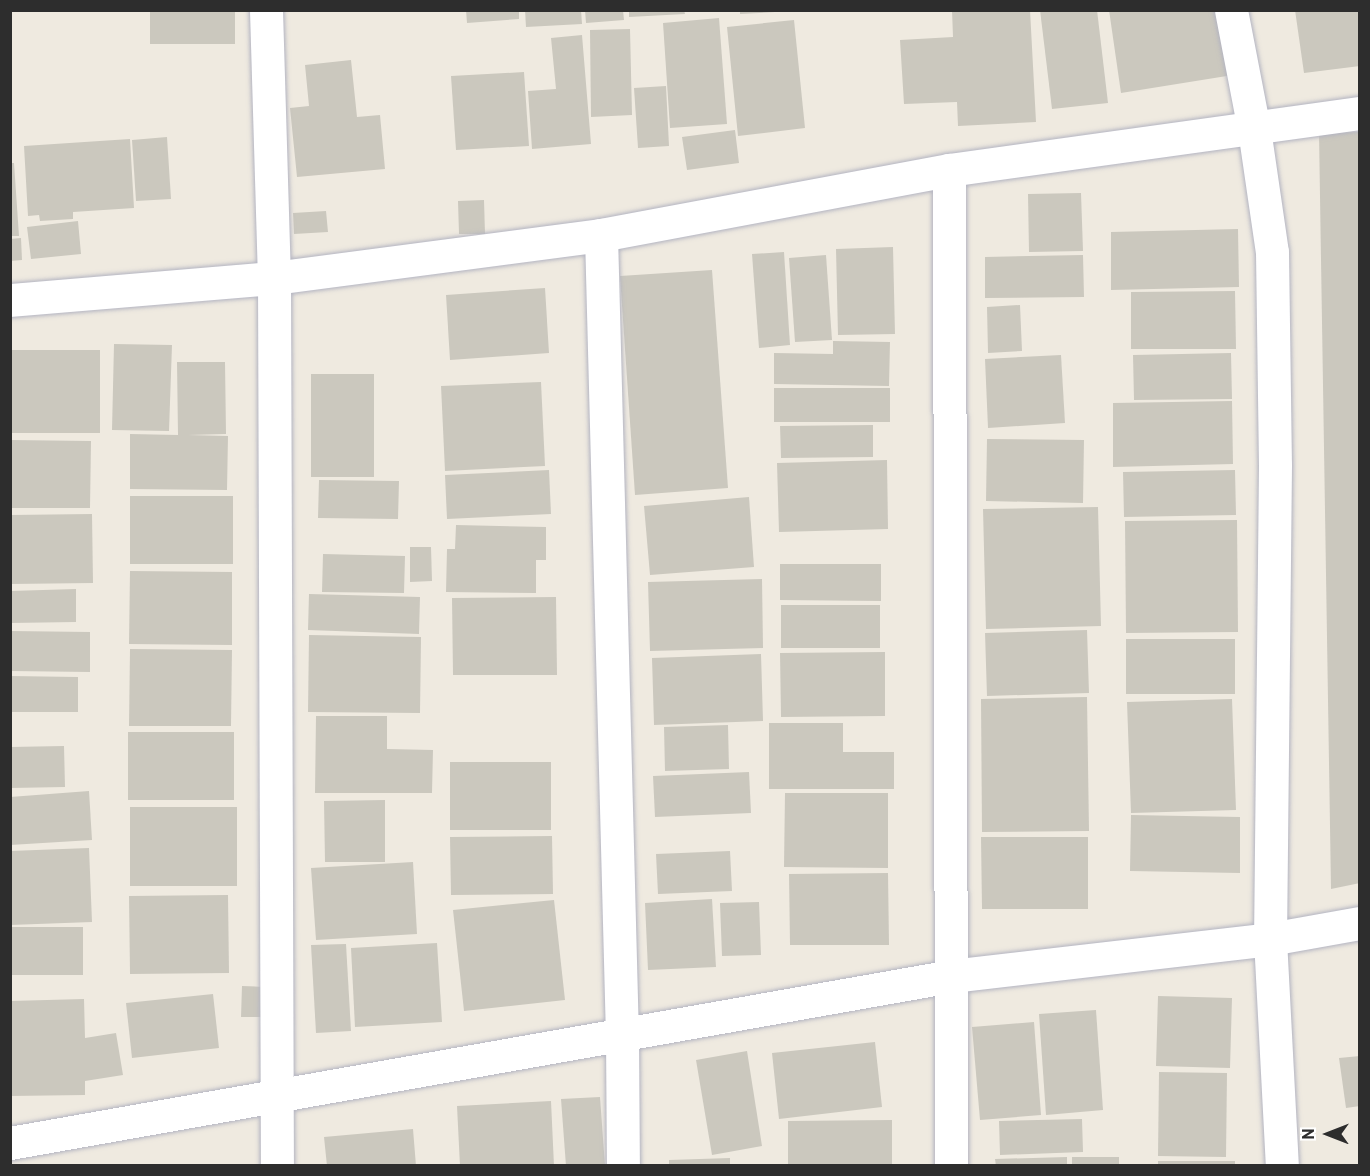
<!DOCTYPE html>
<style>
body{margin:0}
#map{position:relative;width:1370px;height:1176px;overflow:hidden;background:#efeae0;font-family:Overpass,sans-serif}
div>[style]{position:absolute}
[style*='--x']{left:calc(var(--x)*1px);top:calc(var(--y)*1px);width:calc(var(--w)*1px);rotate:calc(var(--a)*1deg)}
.building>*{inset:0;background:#cbc8be}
.roads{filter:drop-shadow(0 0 2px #b3b4c1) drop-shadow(0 0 2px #b3b4c1)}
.minor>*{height:33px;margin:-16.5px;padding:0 16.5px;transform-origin:16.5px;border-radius:16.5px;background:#fff}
span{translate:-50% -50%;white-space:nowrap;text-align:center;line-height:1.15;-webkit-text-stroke:6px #fff;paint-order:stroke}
.frame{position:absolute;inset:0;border:12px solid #2d2d2d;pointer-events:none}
.north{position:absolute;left:1298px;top:1104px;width:60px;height:60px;-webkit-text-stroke:4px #fff;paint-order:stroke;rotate:270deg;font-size:16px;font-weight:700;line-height:24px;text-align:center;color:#2d2d2d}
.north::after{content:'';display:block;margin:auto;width:21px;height:27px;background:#2d2d2d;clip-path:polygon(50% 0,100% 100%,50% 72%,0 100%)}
</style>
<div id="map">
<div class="building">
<div style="clip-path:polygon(150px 10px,235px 10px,235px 44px,150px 44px)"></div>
<div style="clip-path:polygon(466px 10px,519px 10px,519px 19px,467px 23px)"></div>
<div style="clip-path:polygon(525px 10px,581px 10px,582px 24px,526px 27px)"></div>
<div style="clip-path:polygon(585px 10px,623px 10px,624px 20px,586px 23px)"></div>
<div style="clip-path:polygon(629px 10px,684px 10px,685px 14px,629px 17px)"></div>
<div style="clip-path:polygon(740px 10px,775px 10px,775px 12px,740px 14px)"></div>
<div style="clip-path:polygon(952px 10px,1030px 10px,1036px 122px,958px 126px,957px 102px,904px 104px,900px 40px,953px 37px)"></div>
<div style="clip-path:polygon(1040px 10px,1097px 10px,1108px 103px,1052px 109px)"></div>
<div style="clip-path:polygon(1109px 10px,1223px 10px,1233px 75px,1121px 93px)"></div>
<div style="clip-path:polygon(1295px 10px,1360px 10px,1360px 66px,1304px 73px)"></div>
<div style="clip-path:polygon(719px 18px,727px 124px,670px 128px,663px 23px)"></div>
<div style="clip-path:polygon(794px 20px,805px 128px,738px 136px,727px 27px)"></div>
<div style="clip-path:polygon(630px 29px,632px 115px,591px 117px,590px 30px)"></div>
<div style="clip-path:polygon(582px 35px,591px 144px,532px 149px,528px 91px,556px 89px,551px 38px)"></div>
<div style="clip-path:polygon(351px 60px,357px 117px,380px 115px,385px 169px,297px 177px,290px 108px,309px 106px,305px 65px)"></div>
<div style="clip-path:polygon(524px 72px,529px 146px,456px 150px,451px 76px)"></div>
<div style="clip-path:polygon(666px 86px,669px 146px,638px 148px,634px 88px)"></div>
<div style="clip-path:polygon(735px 130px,739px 163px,687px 170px,682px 137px)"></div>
<div style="clip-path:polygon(1360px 132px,1360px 883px,1331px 889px,1319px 133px)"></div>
<div style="clip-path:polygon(167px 137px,171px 199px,136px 201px,132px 140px)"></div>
<div style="clip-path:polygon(130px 139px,134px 208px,73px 212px,73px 219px,40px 221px,39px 215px,28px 216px,24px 146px)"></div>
<div style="clip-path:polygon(10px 163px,14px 163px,19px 236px,10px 236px)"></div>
<div style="clip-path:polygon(1081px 193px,1083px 251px,1029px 252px,1028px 194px)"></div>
<div style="clip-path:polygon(484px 200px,485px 234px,459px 234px,458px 201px)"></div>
<div style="clip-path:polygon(326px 211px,328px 232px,294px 234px,293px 213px)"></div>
<div style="clip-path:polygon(78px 221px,81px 254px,31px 259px,27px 227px)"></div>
<div style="clip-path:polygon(1238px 229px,1239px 287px,1111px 290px,1111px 232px)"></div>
<div style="clip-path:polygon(21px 238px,22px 260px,10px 261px,10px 239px)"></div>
<div style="clip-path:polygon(893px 247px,895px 334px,838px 335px,836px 249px)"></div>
<div style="clip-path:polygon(784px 252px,790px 345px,759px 348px,752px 254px)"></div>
<div style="clip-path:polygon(826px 255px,832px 340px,795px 342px,789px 258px)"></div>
<div style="clip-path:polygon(1083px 255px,1084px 297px,985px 298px,985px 257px)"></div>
<div style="clip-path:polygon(712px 270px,728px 488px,635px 495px,620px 276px)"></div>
<div style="clip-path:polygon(545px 288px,549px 353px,450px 360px,446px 295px)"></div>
<div style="clip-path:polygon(1235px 291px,1236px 349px,1131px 349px,1131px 292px)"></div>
<div style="clip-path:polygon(1020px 305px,1022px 351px,988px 353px,987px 307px)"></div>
<div style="clip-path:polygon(833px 341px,890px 342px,889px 386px,774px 384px,774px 353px,833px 354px)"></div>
<div style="clip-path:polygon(114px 344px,172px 345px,169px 431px,112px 430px)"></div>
<div style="clip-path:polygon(10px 350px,100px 350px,100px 433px,10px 433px)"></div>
<div style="clip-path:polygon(1231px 353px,1232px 399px,1134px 400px,1133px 355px)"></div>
<div style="clip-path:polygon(1061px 355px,1065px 423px,988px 428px,985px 359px)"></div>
<div style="clip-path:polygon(177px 362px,225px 362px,226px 434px,188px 435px,228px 436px,227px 490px,130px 489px,130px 434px,178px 435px)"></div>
<div style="clip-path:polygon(311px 374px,374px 374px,374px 477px,311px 477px)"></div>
<div style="clip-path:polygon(541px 382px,545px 466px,445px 471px,441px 386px)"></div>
<div style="clip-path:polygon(774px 388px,890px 388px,890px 422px,774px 422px)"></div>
<div style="clip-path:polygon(1232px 401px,1233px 464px,1113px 467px,1113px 403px)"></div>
<div style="clip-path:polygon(873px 425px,873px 457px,781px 458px,780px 426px)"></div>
<div style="clip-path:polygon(987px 439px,1084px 440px,1083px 503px,986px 501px)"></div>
<div style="clip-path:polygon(10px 440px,91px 441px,90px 508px,10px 508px)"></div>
<div style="clip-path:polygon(887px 460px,888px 529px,779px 532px,777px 463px)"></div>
<div style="clip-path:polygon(549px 470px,551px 514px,447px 519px,445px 475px)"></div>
<div style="clip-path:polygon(1235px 470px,1236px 515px,1124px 517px,1123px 472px)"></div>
<div style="clip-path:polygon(319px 480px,399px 481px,398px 519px,318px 518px)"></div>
<div style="clip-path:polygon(130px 496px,233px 496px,233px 564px,130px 564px)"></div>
<div style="clip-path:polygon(749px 497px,754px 567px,650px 575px,644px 506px)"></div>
<div style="clip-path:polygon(1098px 507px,1101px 626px,986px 629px,983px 509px)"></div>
<div style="clip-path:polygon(92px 514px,93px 583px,10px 584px,10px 515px)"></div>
<div style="clip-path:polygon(1237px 520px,1238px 632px,1126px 633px,1125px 521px)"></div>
<div style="clip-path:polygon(456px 525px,546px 527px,546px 560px,536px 560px,536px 593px,446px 592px,447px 549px,455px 549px)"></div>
<div style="clip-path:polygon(410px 547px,431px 547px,432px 581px,410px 582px)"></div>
<div style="clip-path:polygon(323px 554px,405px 556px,404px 593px,322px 592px)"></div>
<div style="clip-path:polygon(780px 564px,881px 564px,881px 601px,780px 600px)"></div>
<div style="clip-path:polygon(130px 571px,232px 572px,232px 645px,129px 644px)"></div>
<div style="clip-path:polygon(762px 579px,763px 648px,650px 651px,648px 582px)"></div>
<div style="clip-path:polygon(76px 589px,76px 622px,10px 623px,10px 591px)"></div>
<div style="clip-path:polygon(309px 594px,420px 597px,419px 634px,308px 630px)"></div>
<div style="clip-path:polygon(556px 597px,557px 675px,453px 675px,452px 598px)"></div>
<div style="clip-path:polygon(781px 605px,880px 605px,880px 648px,781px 648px)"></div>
<div style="clip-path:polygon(1087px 630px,1089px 693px,987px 696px,985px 633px)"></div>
<div style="clip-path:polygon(10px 631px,90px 632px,90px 672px,10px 671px)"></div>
<div style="clip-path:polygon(309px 635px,421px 637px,420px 713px,308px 712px)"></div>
<div style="clip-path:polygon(1126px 639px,1235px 639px,1235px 694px,1126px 694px)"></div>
<div style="clip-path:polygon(130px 649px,232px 650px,231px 726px,129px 726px)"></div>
<div style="clip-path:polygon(885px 652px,885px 716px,781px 717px,780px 653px)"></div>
<div style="clip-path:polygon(761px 654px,763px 721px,654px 725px,652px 658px)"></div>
<div style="clip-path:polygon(10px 676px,78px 677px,78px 712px,10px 712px)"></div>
<div style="clip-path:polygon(1087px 697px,1089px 831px,982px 832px,981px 699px)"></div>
<div style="clip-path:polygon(1232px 699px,1236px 810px,1131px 813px,1127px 702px)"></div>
<div style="clip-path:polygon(316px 716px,387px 716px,387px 749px,433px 750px,432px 793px,315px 793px)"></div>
<div style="clip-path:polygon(769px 723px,843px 723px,843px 752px,894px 752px,894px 789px,769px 789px)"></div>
<div style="clip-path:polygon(728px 725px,729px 769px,665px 771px,664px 727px)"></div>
<div style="clip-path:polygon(128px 732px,234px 732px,234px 800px,128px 800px)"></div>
<div style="clip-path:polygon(64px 746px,65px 787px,10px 788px,10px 747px)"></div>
<div style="clip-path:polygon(450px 762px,551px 762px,551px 830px,450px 830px)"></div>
<div style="clip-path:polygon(749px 772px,751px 813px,655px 817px,653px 776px)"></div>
<div style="clip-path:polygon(89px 791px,92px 840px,10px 845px,10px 797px)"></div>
<div style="clip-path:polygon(785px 793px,888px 793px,888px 868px,784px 867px)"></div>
<div style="clip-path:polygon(385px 800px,385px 862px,325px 862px,324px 801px)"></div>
<div style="clip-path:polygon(130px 807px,237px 807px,237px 886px,130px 886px)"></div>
<div style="clip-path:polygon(1131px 815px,1240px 817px,1240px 873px,1130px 871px)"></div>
<div style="clip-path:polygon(552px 836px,553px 894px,451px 895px,450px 837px)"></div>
<div style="clip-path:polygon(981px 837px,1088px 837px,1088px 909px,982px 909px)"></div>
<div style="clip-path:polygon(89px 848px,92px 922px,10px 925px,10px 851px)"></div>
<div style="clip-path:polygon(730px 851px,732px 891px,658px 894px,656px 854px)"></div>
<div style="clip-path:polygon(413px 862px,417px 934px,316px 940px,311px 868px)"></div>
<div style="clip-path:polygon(888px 873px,889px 945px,790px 945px,789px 874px)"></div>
<div style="clip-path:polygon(228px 895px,229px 973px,130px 974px,129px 896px)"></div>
<div style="clip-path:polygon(712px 899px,716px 967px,648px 970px,645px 903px)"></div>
<div style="clip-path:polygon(554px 900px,565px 1000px,464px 1011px,453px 910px)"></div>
<div style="clip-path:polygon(759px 902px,761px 955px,722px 956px,720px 903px)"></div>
<div style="clip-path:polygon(10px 927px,83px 927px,83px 975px,10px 975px)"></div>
<div style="clip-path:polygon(437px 943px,442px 1022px,355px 1027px,351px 948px)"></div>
<div style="clip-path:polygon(346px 944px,351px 1031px,316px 1033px,311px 945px)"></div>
<div style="clip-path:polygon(242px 986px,265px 987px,264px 1017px,241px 1017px)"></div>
<div style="clip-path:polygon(213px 994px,219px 1048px,132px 1058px,126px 1003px)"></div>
<div style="clip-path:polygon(1158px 996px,1232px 998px,1230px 1068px,1156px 1066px)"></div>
<div style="clip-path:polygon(84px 999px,85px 1038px,116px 1033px,123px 1075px,85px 1081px,85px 1095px,10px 1096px,10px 1001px)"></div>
<div style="clip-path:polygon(1096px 1010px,1103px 1110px,1046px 1115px,1039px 1014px)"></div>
<div style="clip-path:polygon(1034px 1022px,1041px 1115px,980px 1120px,972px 1027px)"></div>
<div style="clip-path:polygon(875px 1042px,882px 1107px,779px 1119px,772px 1053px)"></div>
<div style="clip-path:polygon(747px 1051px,762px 1146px,712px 1155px,696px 1060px)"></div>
<div style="clip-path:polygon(1360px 1056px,1360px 1106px,1346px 1108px,1339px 1058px)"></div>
<div style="clip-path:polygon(1159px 1072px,1227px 1073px,1226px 1157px,1158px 1156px)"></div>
<div style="clip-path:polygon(600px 1097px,605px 1166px,566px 1166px,561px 1099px)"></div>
<div style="clip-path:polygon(551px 1101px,554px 1166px,460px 1166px,457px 1106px)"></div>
<div style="clip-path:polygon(1082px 1119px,1083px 1152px,1000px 1155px,999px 1121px)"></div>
<div style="clip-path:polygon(892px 1120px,892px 1166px,788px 1166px,788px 1121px)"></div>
<div style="clip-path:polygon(413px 1129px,416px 1166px,327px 1166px,324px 1137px)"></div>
<div style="clip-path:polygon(1067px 1157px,1067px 1166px,996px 1166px,995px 1159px)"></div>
<div style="clip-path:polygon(1072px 1157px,1119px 1157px,1119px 1166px,1072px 1166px)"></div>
<div style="clip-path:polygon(730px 1158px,730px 1166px,669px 1166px,669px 1160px)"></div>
<div style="clip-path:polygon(1158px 1161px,1235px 1161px,1235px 1166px,1158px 1166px)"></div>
</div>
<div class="roads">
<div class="minor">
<div style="--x:266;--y:10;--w:268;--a:88.3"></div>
<div style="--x:274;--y:278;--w:888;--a:89.81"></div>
<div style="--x:1231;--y:10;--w:121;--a:79.1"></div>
<div style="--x:1254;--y:129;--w:124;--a:81.7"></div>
<div style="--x:1272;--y:252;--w:213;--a:89.2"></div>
<div style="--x:1275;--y:465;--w:474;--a:90.6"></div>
<div style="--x:1270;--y:939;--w:227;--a:87"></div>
<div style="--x:949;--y:170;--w:996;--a:89.88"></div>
<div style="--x:601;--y:235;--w:800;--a:88.5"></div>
<div style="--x:622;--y:1035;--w:131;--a:89.6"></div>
<div style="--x:10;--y:300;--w:265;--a:-4.8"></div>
<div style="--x:274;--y:278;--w:330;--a:-7.5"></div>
<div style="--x:601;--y:235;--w:354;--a:-10.6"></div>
<div style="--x:949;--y:170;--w:415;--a:-7.9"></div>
<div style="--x:10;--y:1143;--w:956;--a:-10.06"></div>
<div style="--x:951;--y:976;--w:321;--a:-6.6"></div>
<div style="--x:1270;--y:939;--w:91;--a:-10.1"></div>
</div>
</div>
<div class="frame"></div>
<div class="north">N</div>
</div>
